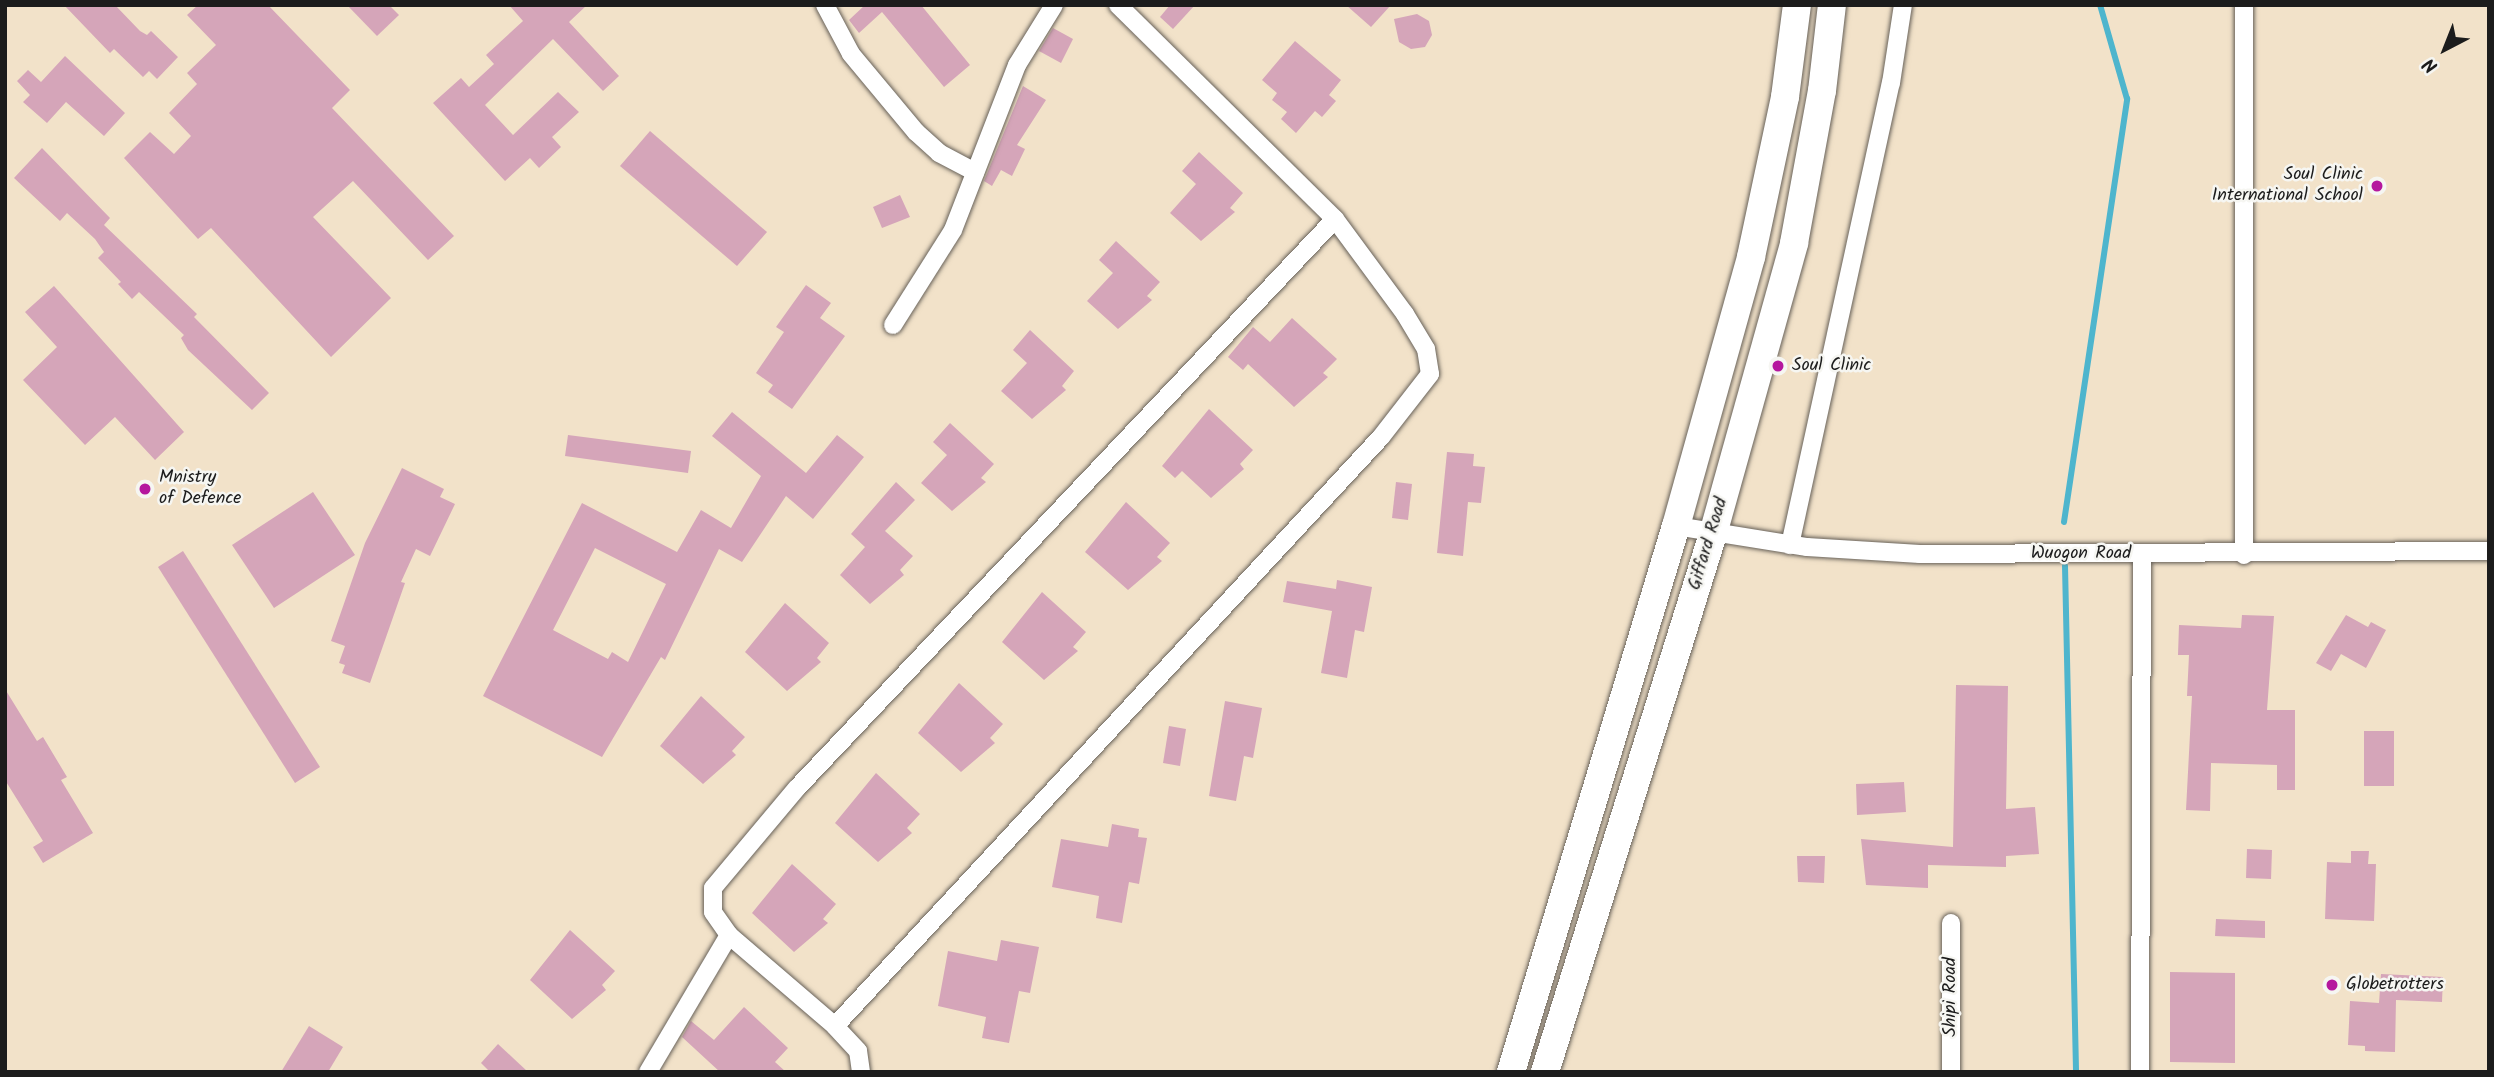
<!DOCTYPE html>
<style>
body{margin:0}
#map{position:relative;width:2494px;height:1077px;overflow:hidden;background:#f2e2c9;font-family:Kalam,sans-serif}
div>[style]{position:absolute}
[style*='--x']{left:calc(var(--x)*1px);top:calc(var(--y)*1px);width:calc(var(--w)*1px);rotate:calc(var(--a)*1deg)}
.stream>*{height:6px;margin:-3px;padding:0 3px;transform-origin:3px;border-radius:3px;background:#4eb5cd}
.building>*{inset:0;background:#d5a5b9}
.roads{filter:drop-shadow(0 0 2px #676159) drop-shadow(0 0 2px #676159)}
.minor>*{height:18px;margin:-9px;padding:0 9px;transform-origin:9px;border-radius:9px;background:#fff}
.primary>*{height:28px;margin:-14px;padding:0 14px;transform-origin:14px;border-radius:14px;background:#fff}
.dots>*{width:19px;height:19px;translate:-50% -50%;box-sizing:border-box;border:4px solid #f6f6f2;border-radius:50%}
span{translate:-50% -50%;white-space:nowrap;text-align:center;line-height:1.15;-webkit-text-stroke:5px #f6f6f2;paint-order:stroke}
.poi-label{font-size:18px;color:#1c1c1c}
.right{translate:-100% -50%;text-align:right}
.left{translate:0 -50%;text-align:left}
.street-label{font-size:18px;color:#1c1c1c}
.frame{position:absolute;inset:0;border:7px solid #1c1c1c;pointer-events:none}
.north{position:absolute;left:2410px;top:14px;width:70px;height:70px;-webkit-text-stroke:5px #f6f6f2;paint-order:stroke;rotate:222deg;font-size:19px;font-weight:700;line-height:28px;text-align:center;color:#1c1c1c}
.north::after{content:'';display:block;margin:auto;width:24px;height:32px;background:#1c1c1c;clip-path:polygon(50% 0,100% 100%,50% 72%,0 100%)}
</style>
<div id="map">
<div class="stream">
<div style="--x:2064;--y:522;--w:428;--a:-81.5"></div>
<div style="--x:2127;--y:99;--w:98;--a:-106"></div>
<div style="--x:2065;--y:566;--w:506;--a:88.75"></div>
</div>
<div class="building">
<div style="clip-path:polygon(64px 5px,115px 5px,140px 31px,147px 35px,151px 31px,178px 57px,157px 79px,149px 71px,143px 77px,114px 49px,110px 53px)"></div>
<div style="clip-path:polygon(198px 5px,268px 5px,350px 90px,332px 108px,454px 236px,428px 260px,353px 181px,313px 217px,391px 298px,331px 357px,211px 228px,198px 239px,124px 158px,150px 132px,174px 154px,191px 136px,169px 113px,197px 84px,187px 73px,216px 45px,187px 15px)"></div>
<div style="clip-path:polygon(347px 5px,389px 5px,399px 15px,377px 36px)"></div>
<div style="clip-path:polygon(509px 5px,587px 5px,569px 22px,619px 76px,603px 91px,553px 39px,485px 105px,513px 135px,558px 92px,579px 112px,552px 137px,561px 147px,539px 168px,530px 158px,505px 181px,433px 103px,461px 78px,469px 87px,494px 64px,486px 55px,523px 21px)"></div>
<div style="clip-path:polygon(865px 5px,921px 5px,970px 65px,944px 87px,882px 12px,859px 33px,849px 20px)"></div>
<div style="clip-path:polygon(1170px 5px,1195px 5px,1173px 29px,1160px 17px)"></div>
<div style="clip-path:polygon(1346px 5px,1391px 5px,1371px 27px)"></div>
<div style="clip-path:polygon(1417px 14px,1429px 21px,1432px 35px,1425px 47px,1411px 49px,1399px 42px,1394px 19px)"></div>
<div style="clip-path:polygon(1053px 28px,1073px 39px,1061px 63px,1039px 51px)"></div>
<div style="clip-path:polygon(1295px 41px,1341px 80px,1329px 95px,1336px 101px,1322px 117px,1315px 111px,1296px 133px,1281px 119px,1287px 112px,1272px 100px,1277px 93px,1262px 80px)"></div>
<div style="clip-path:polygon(65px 56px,125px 113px,104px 136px,66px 102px,47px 123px,23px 102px,30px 95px,17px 81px,28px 70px,41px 82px)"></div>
<div style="clip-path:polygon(1023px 86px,1046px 100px,1017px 145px,1025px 149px,1012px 176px,1001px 170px,992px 186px,984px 181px)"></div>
<div style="clip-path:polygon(650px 131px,767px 232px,737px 266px,620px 166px)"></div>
<div style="clip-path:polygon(42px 148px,110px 218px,104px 225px,197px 314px,194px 317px,269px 393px,252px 410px,188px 350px,181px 338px,184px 335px,139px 292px,132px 299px,118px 284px,121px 282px,98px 258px,104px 252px,95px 239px,67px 213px,60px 221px,14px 178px)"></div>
<div style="clip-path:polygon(1199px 152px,1243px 193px,1230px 208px,1235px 212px,1201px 241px,1170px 213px,1196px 184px,1182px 171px)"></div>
<div style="clip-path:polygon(900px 195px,910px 217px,882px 228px,873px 207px)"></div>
<div style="clip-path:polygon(1116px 241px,1160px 282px,1147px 296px,1152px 300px,1118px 329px,1087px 301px,1113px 273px,1099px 260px)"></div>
<div style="clip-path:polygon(806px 285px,831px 303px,820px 318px,845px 336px,792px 409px,768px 392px,773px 385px,756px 373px,784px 332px,776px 327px)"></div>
<div style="clip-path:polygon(54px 286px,184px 432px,155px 460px,115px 417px,85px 445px,23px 380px,57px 347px,25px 312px)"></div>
<div style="clip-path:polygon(1292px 318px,1337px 359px,1323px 373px,1328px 377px,1294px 407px,1248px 364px,1243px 370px,1228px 357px,1253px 327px,1270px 342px)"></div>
<div style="clip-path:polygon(1030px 330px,1074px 371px,1062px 386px,1066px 390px,1032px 419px,1001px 391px,1027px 363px,1013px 350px)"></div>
<div style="clip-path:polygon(1209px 409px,1253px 450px,1240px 464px,1244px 469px,1211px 498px,1182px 471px,1175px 478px,1162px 466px)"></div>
<div style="clip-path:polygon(evenodd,732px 412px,806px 473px,837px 435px,864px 457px,813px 519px,786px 496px,742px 562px,719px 549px,665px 660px,661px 657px,602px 757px,483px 696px,582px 503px,677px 552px,701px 510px,731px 528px,761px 476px,712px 436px,732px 412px,595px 548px,666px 584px,628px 662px,612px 652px,608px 659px,553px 630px,595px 548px)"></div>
<div style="clip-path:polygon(950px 423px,994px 464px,981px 478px,986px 482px,952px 511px,921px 483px,947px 455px,933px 442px)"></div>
<div style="clip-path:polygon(568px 435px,691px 451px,688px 473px,565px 456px)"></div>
<div style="clip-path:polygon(1447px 452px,1474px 454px,1473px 466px,1485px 467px,1481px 503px,1468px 502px,1463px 556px,1437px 553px)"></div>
<div style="clip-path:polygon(402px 468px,444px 489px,440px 497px,455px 504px,430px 556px,416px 549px,401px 582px,405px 583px,370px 683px,342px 673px,345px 665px,339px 663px,345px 646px,331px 641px,365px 543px)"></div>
<div style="clip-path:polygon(896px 482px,915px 500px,885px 531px,913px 556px,900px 570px,904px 575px,870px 604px,840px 575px,865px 547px,851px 534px)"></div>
<div style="clip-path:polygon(1396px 482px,1412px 484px,1408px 520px,1392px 518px)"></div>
<div style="clip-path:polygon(313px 492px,355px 555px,274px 608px,232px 545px)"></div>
<div style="clip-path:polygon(1126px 502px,1170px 543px,1157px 557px,1162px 561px,1128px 590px,1085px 552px)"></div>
<div style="clip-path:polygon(183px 551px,320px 767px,295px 783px,158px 567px)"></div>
<div style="clip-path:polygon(1337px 580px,1372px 587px,1364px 632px,1355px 630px,1347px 678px,1321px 673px,1332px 611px,1283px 602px,1287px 581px,1336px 589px)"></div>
<div style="clip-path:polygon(1042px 592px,1086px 632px,1073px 647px,1078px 651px,1044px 680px,1002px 642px)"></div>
<div style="clip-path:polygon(785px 603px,829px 643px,817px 658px,821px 662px,787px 691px,745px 652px)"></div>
<div style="clip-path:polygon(2242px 615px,2274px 616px,2267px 710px,2295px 710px,2295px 790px,2277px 790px,2277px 765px,2211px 763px,2210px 811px,2186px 810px,2192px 696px,2187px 696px,2189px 655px,2178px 655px,2179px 625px,2241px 628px)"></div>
<div style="clip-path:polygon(2346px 615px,2368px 627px,2371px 622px,2386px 630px,2366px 668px,2341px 654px,2331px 671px,2316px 663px)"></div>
<div style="clip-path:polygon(959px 683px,1003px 724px,990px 738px,995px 743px,961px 772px,918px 733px)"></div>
<div style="clip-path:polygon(1956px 685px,2008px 686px,2006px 809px,2035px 807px,2039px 854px,2006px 856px,2006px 867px,1928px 865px,1928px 888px,1866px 885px,1861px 839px,1953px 847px)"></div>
<div style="clip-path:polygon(5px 689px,37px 741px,43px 737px,67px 777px,61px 780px,93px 833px,43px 863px,33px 847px,43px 841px,5px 780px)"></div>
<div style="clip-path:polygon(701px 696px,745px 737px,732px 751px,736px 755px,703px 784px,660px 746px)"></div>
<div style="clip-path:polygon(1225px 701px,1262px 708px,1253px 758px,1244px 756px,1236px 801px,1209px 796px)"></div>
<div style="clip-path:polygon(1169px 726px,1186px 729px,1180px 766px,1163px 763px)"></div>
<div style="clip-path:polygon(2364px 731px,2394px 731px,2394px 786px,2364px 786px)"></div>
<div style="clip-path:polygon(876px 773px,920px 814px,907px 828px,912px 833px,878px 862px,835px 823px)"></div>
<div style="clip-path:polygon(1904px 782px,1906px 812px,1857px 815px,1856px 784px)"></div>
<div style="clip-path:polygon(1112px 824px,1139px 829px,1138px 837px,1147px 838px,1139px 884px,1129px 882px,1122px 923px,1096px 918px,1099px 896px,1052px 887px,1061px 839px,1108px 847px)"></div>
<div style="clip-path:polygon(2247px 849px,2272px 850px,2271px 879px,2246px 878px)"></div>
<div style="clip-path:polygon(2351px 851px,2369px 851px,2368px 864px,2376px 864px,2374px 921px,2325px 919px,2327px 862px,2351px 863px)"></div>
<div style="clip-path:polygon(1797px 856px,1825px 856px,1824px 883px,1798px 882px)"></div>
<div style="clip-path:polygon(792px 864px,836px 904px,823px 919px,828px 923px,794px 952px,752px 913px)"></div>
<div style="clip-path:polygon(2216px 919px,2265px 921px,2265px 938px,2215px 936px)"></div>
<div style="clip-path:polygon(570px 930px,615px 971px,602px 985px,606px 990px,572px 1019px,530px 980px)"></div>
<div style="clip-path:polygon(1001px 940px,1039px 947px,1030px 993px,1019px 991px,1009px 1043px,982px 1038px,986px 1017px,938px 1006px,948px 951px,997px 961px)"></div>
<div style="clip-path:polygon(2170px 972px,2235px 973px,2235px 1063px,2170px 1062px)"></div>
<div style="clip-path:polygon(2381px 974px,2443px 977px,2442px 1002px,2396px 1000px,2395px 1052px,2365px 1051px,2365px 1046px,2348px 1045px,2350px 1001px,2379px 1003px)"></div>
<div style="clip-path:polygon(744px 1007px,788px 1048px,775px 1062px,786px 1072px,720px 1072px,682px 1037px,691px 1021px,714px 1040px)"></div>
<div style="clip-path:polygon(309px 1026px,343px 1047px,328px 1072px,281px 1072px)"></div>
<div style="clip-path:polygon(498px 1044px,528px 1072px,490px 1072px,481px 1063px)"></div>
</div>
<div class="roads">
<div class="minor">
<div style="--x:825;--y:5;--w:55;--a:62"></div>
<div style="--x:851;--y:54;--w:102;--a:50.2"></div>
<div style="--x:916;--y:132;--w:31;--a:42"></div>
<div style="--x:939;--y:153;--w:41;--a:27.8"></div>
<div style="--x:893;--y:325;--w:112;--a:-57.7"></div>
<div style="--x:953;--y:230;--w:177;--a:-68.8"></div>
<div style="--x:1017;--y:65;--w:70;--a:-58.3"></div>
<div style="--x:1676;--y:526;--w:133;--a:9.1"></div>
<div style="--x:1807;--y:547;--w:113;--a:3.5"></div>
<div style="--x:1920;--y:554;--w:569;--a:-0.3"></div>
<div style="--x:1790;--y:545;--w:473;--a:-77.7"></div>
<div style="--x:1891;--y:83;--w:79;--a:-81.3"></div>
<div style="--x:2244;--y:555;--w:550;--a:-90"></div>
<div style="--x:835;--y:1026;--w:803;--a:-47.17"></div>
<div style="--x:1381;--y:437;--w:80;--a:-52.1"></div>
<div style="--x:1430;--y:374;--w:25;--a:-99"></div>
<div style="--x:1426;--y:349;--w:41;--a:-121"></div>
<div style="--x:1405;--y:314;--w:118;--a:-126.4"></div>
<div style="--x:1335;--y:219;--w:305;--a:-135.4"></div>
<div style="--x:648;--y:1072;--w:159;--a:-59.4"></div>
<div style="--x:861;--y:1072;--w:21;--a:-98"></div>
<div style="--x:858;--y:1051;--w:34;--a:-133"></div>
<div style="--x:835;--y:1026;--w:140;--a:-139.4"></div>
<div style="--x:729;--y:935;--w:28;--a:-125"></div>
<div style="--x:713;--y:912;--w:24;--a:-90"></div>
<div style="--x:713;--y:888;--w:131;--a:-50"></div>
<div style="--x:797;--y:788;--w:783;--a:-46.6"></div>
<div style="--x:1951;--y:1072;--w:149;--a:-90"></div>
<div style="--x:2140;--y:1072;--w:518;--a:-89.78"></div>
</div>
<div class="primary">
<div style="--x:1511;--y:1072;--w:570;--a:-73.19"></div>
<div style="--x:1676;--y:526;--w:279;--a:-74.4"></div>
<div style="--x:1751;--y:257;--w:164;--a:-78"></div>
<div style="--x:1785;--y:97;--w:93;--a:-82.6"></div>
<div style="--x:1545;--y:1072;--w:564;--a:-72.66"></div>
<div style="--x:1713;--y:534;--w:302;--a:-74.4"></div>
<div style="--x:1794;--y:243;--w:155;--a:-79.6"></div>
<div style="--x:1822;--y:91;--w:87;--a:-83.4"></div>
</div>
</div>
<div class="dots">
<div style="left:2377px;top:186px;background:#b5179e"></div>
<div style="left:1778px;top:366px;background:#b5179e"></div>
<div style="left:145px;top:489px;background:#b5179e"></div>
<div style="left:2332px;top:985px;background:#b5179e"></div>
</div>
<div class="poi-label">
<span class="right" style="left:2363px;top:186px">Soul Clinic<br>International School</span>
<span class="left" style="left:1792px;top:366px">Soul Clinic</span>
<span class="left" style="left:159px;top:489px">Mnistry<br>of Defence</span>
<span class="left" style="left:2346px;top:985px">Globetrotters</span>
</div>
<div class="street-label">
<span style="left:1709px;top:544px;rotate:-73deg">Giffard Road</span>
<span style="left:2081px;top:554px">Wuogon Road</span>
<span style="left:1951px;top:997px;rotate:-90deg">Shipi Road</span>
</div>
<div class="frame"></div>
<div class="north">N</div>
</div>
